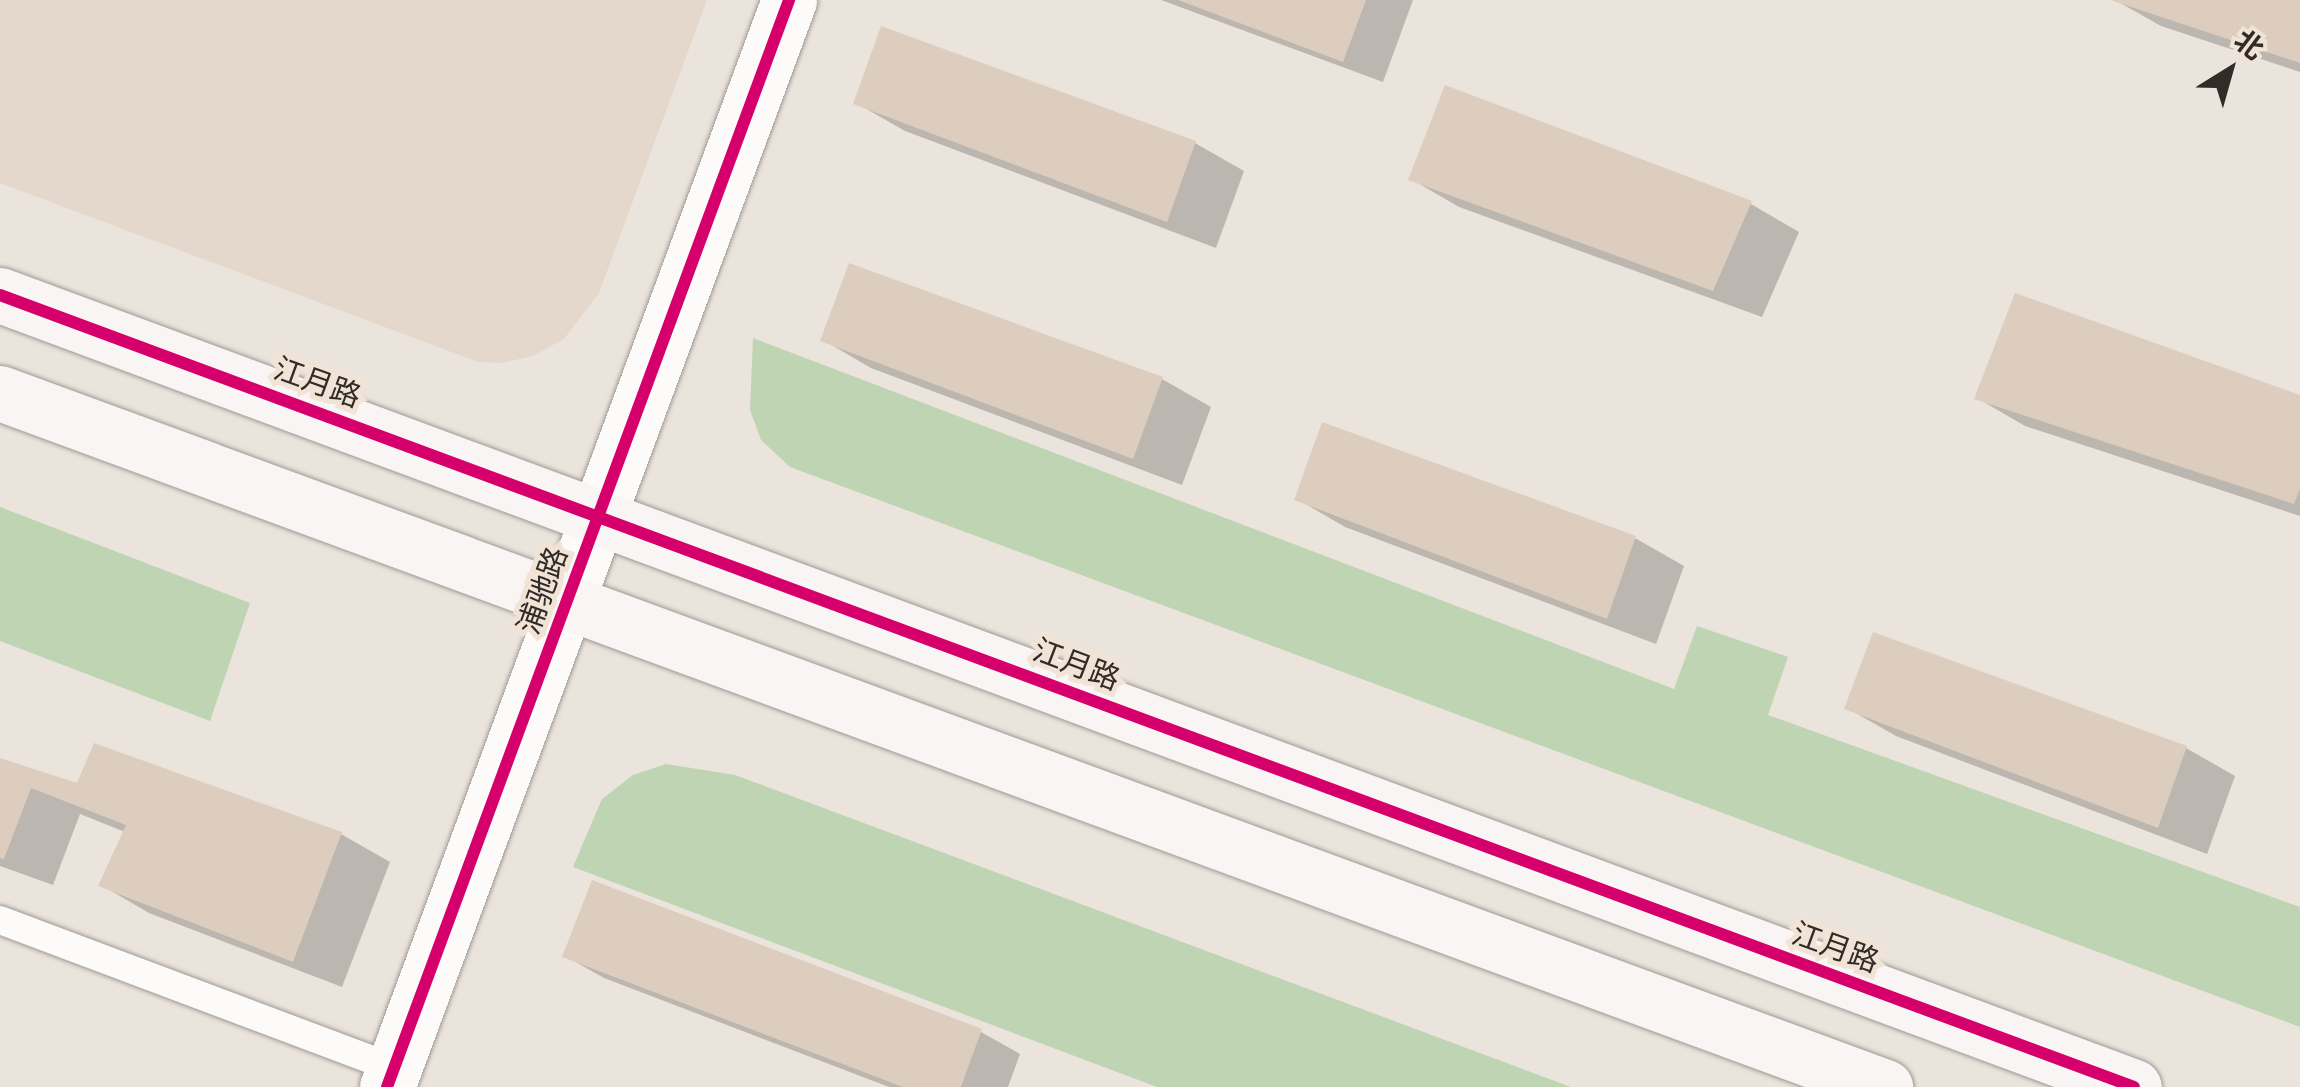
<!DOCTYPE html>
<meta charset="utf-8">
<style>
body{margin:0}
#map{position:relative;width:2300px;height:1087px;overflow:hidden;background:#ebe4dd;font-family:"Sofia Sans Condensed","Noto Sans SC",sans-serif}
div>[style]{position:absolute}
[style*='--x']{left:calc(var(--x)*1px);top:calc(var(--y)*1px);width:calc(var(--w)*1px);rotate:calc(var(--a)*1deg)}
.medical>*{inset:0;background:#e4d7cb}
.green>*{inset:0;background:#bed4b3}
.shadow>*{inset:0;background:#0003}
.building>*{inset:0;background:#dccdbe}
.roads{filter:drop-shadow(0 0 2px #9f9994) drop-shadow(0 0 2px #9f9994)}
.lane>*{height:28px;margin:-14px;padding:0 14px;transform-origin:14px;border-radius:14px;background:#fcfbfa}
.street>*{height:55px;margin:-27.5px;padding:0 27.5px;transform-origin:27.5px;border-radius:27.5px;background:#fcfbfa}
.secondary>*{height:55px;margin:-27.5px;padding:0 27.5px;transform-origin:27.5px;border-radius:27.5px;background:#f9f5f5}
.cycleway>*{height:12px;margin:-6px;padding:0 6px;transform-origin:6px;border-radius:6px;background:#d6006c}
span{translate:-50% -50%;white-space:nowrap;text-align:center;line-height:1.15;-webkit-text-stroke:10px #f1e4d7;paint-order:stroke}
.street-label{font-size:30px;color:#312c27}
.north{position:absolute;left:2180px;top:20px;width:100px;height:100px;-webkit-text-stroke:8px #f1e4d7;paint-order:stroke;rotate:37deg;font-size:28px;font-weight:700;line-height:40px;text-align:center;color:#312c27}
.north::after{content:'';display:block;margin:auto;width:35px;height:45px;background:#312c27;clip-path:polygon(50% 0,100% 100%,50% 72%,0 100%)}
</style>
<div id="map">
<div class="medical">
<div style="clip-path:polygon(0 0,707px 0,599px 293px,564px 339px,533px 356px,501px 363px,478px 362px,0 183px)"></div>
</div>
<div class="green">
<div style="clip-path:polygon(753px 338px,1674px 689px,1697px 626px,1788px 657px,1768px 715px,2300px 907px,2300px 1027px,790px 467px,761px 440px,750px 410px)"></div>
<div style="clip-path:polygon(0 507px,250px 603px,210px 721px,0 641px)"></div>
<div style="clip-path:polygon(666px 764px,735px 775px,1571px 1087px,1157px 1087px,573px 867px,602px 799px,633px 775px)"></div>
</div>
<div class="shadow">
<div style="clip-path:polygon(1161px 0,1413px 0,1383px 82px)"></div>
<div style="clip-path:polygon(2115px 0,2300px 0,2300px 72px,2161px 26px)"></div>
<div style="clip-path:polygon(883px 30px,1195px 143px,1244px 171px,1216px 248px,905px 131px,856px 103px)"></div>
<div style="clip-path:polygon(1446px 88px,1751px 204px,1799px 232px,1762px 317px,1459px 207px,1411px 179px)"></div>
<div style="clip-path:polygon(850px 266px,1162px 379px,1211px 407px,1182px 485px,871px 368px,823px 340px)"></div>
<div style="clip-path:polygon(1977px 398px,2300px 398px,2300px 516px,2025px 426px)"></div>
<div style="clip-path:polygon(1324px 425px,1635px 538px,1684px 566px,1656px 644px,1345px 527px,1297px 499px)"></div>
<div style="clip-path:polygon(1875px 635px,2186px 748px,2235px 776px,2207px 854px,1896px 736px,1847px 708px)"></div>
<div style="clip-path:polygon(95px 746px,341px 834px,390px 862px,342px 987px,149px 913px,101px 885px,125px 832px,80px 814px,53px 885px,0 866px,0 760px,78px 786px)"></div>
<div style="clip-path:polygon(593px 883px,981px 1032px,1020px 1054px,1008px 1087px,889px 1087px,604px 978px,565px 956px)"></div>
</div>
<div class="building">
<div style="clip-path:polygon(1178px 0,1366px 0,1343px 62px)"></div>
<div style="clip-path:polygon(2300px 0,2300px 63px,2113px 1px,2113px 0)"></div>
<div style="clip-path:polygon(881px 26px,1196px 141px,1167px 222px,853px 104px)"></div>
<div style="clip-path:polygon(1445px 85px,1752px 201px,1713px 291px,1408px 180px)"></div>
<div style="clip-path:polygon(849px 263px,1163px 377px,1133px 459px,820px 341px)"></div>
<div style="clip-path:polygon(2015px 293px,2300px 395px,2300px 489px,2294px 504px,1974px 399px)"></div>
<div style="clip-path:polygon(1322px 422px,1636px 536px,1607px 619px,1294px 500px)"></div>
<div style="clip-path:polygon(1873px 632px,2187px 746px,2158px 828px,1844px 709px)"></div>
<div style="clip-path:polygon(94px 743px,342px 832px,293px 962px,98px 886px,126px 825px,31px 788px,4px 859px,0 858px,0 758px,77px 783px)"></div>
<div style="clip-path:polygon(592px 880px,982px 1029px,961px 1087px,903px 1087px,562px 957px)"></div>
</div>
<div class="roads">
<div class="lane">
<div style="--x:0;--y:920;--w:421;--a:20.6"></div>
</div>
<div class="street">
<div style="--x:387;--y:1087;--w:1159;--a:-69.7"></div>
</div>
<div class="secondary">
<div style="--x:0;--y:295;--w:2276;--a:20.36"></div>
<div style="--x:0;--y:393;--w:2009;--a:20.21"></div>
</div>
</div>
<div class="cycleway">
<div style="--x:0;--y:295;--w:2276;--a:20.36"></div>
<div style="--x:387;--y:1087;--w:1159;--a:-69.7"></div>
</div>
<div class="street-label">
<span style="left:317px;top:384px;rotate:20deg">江月路</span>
<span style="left:544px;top:591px;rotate:-70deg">浦驰路</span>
<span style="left:1076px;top:666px;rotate:21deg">江月路</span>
<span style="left:1835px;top:949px;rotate:20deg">江月路</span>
</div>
<div class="north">北</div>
</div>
